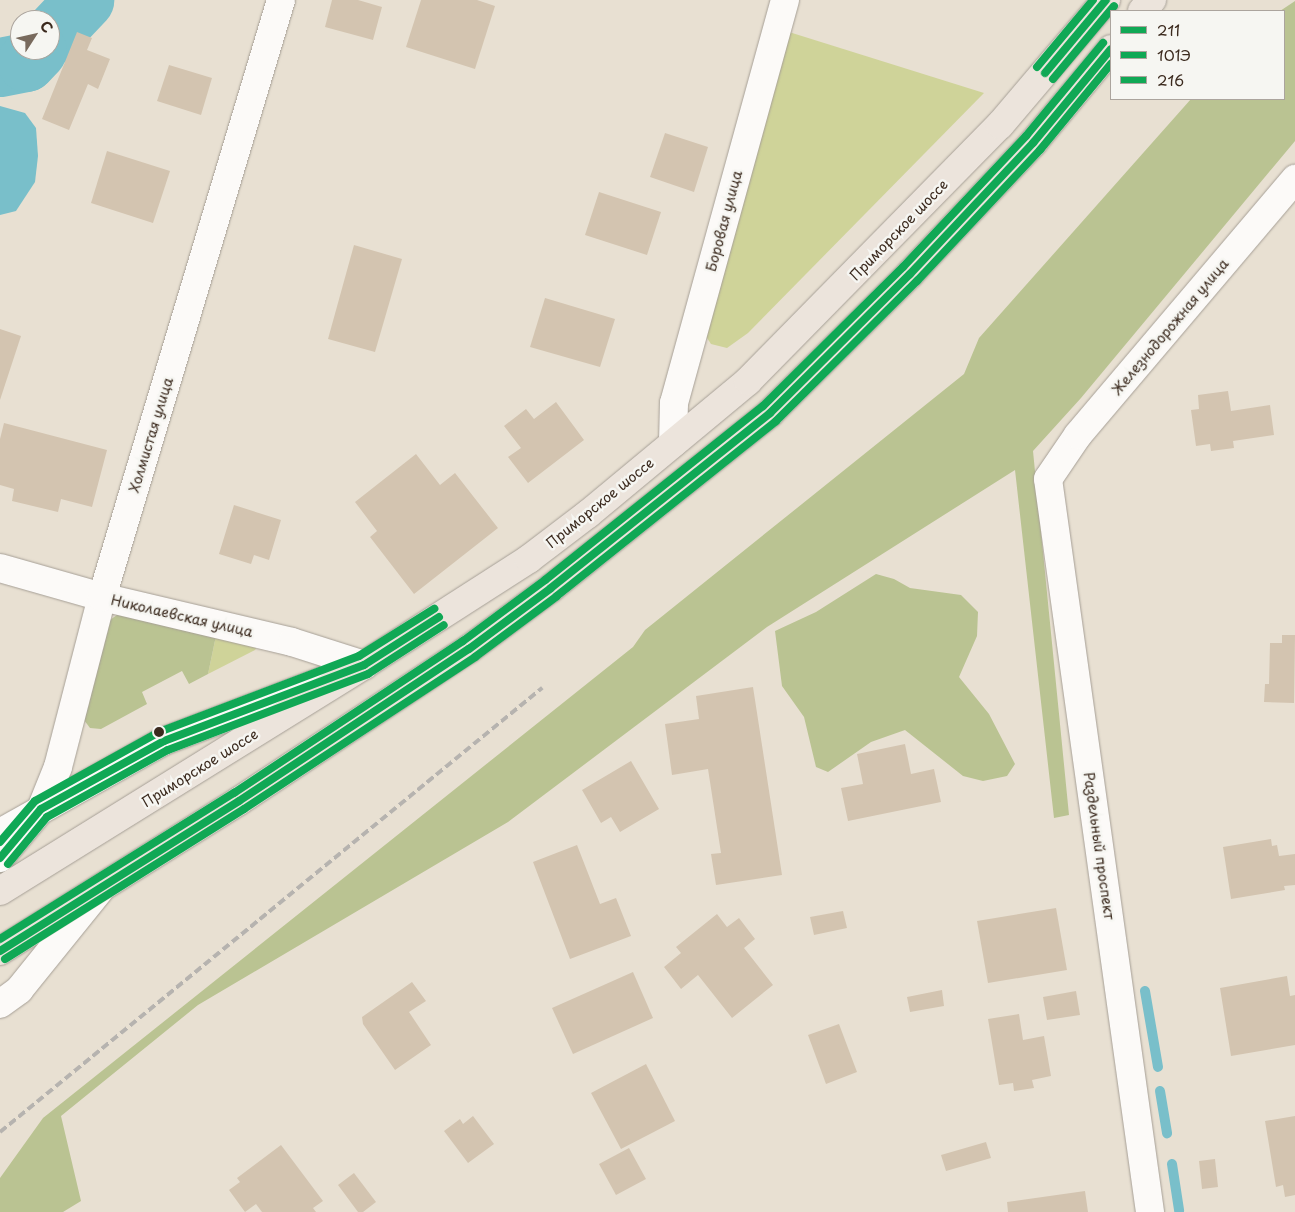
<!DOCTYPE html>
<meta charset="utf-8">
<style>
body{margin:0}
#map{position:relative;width:1295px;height:1212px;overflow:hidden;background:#e8e0d2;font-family:"Playpen Sans",sans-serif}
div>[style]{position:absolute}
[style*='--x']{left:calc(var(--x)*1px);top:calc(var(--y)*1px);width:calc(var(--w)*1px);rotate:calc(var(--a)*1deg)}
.green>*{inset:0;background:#cfd399}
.forest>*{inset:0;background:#bac392}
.water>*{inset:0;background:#79bfca}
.stream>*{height:10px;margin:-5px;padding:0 5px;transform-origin:5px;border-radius:5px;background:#79bfca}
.river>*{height:59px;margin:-29.5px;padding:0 29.5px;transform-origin:29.5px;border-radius:29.5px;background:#79bfca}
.building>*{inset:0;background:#d3c4b0}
.roads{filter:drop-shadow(0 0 1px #a69f96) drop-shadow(0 0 1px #a69f96)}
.minor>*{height:28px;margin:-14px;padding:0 14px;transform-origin:14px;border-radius:14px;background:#fcfaf8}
.tertiary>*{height:28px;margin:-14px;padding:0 14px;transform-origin:14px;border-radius:14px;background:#fcfaf8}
.primary>*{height:28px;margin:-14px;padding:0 14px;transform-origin:14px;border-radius:14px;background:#ece4dc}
.rail>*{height:4px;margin-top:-2px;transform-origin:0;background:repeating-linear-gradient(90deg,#b6b3af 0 8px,transparent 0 12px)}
.bus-1>*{height:8px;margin:-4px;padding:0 4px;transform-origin:4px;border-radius:4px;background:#10a855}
.bus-2>*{height:8px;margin:-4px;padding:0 4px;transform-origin:4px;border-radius:4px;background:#10a855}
.bus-3>*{height:8px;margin:-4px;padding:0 4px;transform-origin:4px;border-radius:4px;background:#10a855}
.dots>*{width:14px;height:14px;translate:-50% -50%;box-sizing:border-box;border:2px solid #f6f6f2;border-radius:50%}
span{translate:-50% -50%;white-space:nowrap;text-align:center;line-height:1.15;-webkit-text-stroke:5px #f6f6f2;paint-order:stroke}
.street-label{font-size:14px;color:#3b2a1e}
.legend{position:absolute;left:1110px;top:10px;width:175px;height:90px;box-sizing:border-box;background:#f6f6f2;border:1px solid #aba49d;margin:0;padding:6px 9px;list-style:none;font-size:15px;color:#3b2a1e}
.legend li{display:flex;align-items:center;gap:10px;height:25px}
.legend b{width:25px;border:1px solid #aba49d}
.north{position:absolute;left:10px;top:10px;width:50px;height:50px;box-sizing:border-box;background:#f6f6f2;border:1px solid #aba49d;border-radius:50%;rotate:55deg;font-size:14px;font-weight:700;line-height:20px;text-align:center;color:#3b2a1e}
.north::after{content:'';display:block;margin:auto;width:18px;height:22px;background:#786a5d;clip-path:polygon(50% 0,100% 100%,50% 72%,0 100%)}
</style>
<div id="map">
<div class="green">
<div style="clip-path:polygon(789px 32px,984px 93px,748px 333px,727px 348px,711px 344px,701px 329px)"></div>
<div style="clip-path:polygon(217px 631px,258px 645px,255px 650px,208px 674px)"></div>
</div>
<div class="forest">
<div style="clip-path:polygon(1295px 1px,1295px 141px,1081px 398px,1033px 451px,1069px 815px,1054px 818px,1015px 470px,767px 627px,508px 822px,198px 1005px,61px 1116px,81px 1201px,63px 1212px,0 1212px,0 1178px,43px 1118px,633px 647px,645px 630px,964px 374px,979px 338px,1191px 99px,1284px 99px,1284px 11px,1280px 11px)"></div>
<div style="clip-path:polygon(876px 574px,894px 579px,910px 588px,961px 595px,978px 612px,977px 636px,959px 677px,989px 714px,1015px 764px,1007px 776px,983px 781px,963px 776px,905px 730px,871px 742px,828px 772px,816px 767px,804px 717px,782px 686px,775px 631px,816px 612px)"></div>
<div style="clip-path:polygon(121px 612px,217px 631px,208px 674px,189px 684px,182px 671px,142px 692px,147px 704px,101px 729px,90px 728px,84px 720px,110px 620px)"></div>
</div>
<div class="water">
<div style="clip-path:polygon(0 106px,25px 113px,36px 128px,38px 156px,35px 182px,16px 211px,0 215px)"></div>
</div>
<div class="stream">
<div style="--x:1145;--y:991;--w:77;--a:80.3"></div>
<div style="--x:1160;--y:1091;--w:43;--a:80.5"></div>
<div style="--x:1172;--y:1164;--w:47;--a:81.3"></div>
</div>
<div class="river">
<div style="--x:50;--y:36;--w:50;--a:-46.6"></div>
<div style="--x:0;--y:67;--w:26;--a:-11"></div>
<div style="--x:26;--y:62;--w:16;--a:-47"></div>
</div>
<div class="building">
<div style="clip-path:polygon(332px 0,358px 0,382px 7px,373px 40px,325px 27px)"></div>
<div style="clip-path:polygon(421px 0,477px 0,495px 6px,475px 69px,406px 47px)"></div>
<div style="clip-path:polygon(77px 32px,92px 38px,87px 50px,110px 59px,98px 89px,88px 84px,69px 130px,42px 119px)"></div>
<div style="clip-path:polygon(169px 65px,212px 78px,201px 115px,157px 101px)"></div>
<div style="clip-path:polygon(665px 133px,708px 147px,694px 192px,650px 177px)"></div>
<div style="clip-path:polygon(107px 151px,170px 171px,153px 223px,91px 203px)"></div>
<div style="clip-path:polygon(599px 192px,661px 212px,647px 255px,585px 235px)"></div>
<div style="clip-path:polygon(354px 245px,402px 259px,375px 352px,328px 339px)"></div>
<div style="clip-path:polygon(545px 298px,615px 319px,600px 367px,530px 347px)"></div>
<div style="clip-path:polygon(0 329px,21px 336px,0 400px)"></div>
<div style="clip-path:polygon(1228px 391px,1231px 411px,1270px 405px,1274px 435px,1233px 441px,1234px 448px,1211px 451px,1210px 444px,1196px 446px,1191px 410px,1199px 409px,1198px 395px)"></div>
<div style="clip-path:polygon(556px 402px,584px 440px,528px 483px,508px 457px,521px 448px,504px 426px,526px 409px,534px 419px)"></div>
<div style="clip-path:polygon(4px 423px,107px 450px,92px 507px,61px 499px,58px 512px,12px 501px,14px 489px,0 485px,0 439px)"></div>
<div style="clip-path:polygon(416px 454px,440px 485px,455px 473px,498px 528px,414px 594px,370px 537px,377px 531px,355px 502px)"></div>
<div style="clip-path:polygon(234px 505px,281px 520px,269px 560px,254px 555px,251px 564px,219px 554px)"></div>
<div style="clip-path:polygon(1282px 635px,1295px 635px,1294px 703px,1264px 702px,1265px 684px,1269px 684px,1270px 643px,1282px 643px)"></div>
<div style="clip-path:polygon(753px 687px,782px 875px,716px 885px,711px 854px,721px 853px,708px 769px,672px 775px,665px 724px,699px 719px,696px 696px)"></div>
<div style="clip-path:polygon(905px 744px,911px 774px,934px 769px,941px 802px,848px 821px,841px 788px,863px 784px,857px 754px)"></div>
<div style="clip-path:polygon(631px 761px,659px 809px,620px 832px,611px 817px,601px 823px,582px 790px)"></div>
<div style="clip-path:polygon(1271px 839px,1272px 846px,1277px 845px,1279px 856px,1295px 854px,1295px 885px,1284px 886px,1285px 890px,1231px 899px,1223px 847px)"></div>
<div style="clip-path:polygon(577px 845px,600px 904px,616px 898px,631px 936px,570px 959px,533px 862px)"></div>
<div style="clip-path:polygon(1056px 908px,1067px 970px,988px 983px,977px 921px)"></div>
<div style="clip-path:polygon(843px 911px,847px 928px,814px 935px,810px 917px)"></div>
<div style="clip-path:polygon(717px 914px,727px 927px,739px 918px,755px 939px,744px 948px,773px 985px,732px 1018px,698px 975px,681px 989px,664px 967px,681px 953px,676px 947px)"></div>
<div style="clip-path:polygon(633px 972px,653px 1018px,573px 1054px,552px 1008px)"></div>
<div style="clip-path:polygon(1287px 976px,1290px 996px,1295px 995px,1295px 1045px,1231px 1056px,1220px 988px)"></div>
<div style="clip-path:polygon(412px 982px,426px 1001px,409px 1012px,431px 1045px,395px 1070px,363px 1024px,362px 1017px)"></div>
<div style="clip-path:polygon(942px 990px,944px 1006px,910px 1012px,907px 997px)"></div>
<div style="clip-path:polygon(1076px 991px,1080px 1015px,1047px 1020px,1043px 997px)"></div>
<div style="clip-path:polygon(1019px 1014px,1023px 1040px,1044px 1036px,1051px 1076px,1032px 1080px,1034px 1088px,1014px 1091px,1013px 1083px,999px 1085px,988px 1019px)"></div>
<div style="clip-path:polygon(839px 1024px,857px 1072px,826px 1084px,808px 1035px)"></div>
<div style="clip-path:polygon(646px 1064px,675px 1121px,621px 1149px,591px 1093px)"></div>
<div style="clip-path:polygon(473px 1116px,494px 1144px,468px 1163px,444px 1131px,460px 1119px,463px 1124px)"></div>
<div style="clip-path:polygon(1295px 1116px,1295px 1195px,1285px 1197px,1283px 1185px,1276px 1187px,1265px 1121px)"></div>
<div style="clip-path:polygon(986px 1142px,991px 1158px,946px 1171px,941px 1155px)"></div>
<div style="clip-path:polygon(281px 1145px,323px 1201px,313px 1208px,316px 1212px,262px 1212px,256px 1204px,245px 1212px,229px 1190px,240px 1182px,237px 1178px)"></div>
<div style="clip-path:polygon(629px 1148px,646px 1179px,616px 1195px,599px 1164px)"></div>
<div style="clip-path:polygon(1215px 1159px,1218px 1187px,1202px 1189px,1199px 1161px)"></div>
<div style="clip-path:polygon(354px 1173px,376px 1202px,363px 1212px,358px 1212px,338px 1185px)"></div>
<div style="clip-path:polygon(1085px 1191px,1088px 1212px,1008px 1212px,1007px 1202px)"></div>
</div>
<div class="roads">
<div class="minor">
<div style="--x:673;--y:443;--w:40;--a:-88.6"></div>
<div style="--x:674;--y:403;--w:418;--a:-74.6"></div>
<div style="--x:0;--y:568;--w:106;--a:15.9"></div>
<div style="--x:102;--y:597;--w:195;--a:13.3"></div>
<div style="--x:292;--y:642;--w:76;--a:17.7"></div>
<div style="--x:0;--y:858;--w:64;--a:-50.1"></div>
<div style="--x:41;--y:809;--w:45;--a:-68"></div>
<div style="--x:58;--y:767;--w:176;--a:-75.5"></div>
<div style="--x:102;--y:597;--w:623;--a:-73.31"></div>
</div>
<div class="tertiary">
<div style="--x:0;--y:833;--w:188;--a:-29.3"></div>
<div style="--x:164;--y:741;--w:178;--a:-20.8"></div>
<div style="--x:0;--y:1004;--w:24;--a:-36"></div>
<div style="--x:19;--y:990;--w:127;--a:-51.1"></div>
<div style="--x:1150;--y:1212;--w:740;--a:-97.92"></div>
<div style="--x:1048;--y:479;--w:53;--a:-55.7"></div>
<div style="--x:1078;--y:435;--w:336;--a:-49.7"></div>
</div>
<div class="primary">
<div style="--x:1142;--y:11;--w:15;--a:-48"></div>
<div style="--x:0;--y:891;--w:428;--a:-31.8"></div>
<div style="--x:364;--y:665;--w:196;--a:-32.7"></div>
<div style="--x:529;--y:559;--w:74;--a:-37.3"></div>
<div style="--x:588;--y:514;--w:208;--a:-39.7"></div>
<div style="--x:748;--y:381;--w:359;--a:-45.5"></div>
<div style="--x:1000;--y:125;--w:164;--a:-49.7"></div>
<div style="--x:0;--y:951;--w:282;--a:-32.1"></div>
<div style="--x:239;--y:801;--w:276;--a:-33.5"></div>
<div style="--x:469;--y:649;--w:102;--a:-36.6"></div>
<div style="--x:551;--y:588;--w:280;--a:-38.6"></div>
<div style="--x:770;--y:413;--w:197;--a:-44.8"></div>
<div style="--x:910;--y:274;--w:180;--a:-46.8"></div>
<div style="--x:1033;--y:143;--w:122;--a:-50.3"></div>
</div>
</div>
<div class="rail">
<div style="--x:0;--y:1132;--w:701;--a:-39.32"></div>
</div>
<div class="bus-1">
<div style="--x:1045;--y:73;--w:95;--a:-50.1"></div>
<div style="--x:0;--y:858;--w:64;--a:-50.1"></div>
<div style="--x:41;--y:809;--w:141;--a:-28.9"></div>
<div style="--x:164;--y:741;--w:214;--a:-20.8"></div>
<div style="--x:364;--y:665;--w:89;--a:-32.6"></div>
<div style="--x:0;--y:951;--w:282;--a:-32.1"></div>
<div style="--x:239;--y:801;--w:276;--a:-33.5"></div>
<div style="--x:469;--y:649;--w:102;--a:-36.6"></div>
<div style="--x:551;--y:588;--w:280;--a:-38.6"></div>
<div style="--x:770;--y:413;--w:197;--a:-44.8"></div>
<div style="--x:910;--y:274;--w:180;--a:-46.8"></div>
<div style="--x:1033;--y:143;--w:122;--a:-50.3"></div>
</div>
<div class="bus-2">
<div style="--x:1053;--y:79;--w:95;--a:-50.1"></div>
<div style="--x:8;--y:864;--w:61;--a:-50.3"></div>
<div style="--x:47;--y:817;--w:138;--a:-29"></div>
<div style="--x:168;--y:750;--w:214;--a:-20.8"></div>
<div style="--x:368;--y:674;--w:90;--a:-32.8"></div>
<div style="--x:5;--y:959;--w:282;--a:-32.1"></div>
<div style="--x:244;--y:809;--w:277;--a:-33.3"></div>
<div style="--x:475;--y:657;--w:102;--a:-36.6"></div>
<div style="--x:557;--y:596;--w:280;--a:-38.6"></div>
<div style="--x:776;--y:421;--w:199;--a:-44.8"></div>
<div style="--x:917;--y:281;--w:180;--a:-46.8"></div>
<div style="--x:1040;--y:150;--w:112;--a:-50.5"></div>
</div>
<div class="bus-3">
<div style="--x:1037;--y:67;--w:87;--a:-50.1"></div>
<div style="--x:0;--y:842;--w:54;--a:-49.5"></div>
<div style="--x:35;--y:801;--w:142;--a:-29.1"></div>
<div style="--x:159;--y:732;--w:214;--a:-20.8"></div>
<div style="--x:359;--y:656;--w:89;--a:-32.1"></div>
<div style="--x:0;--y:939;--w:276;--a:-32"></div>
<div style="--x:234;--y:793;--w:275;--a:-33.6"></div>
<div style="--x:463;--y:641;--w:102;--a:-36.6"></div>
<div style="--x:545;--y:580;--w:279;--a:-38.6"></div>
<div style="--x:763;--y:406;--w:197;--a:-44.8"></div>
<div style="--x:903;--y:267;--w:180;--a:-46.8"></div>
<div style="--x:1026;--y:136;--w:121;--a:-50.4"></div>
</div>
<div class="dots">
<div style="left:159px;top:732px;background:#3b2a1e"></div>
</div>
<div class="street-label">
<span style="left:724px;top:221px;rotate:-75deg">Боровая улица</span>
<span style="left:899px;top:230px;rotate:-46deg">Приморское шоссе</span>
<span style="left:1170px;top:327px;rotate:-50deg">Железнодорожная улица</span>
<span style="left:151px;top:435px;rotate:-73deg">Холмистая улица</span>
<span style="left:600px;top:503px;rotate:-39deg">Приморское шоссе</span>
<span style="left:182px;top:616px;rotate:13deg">Николаевская улица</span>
<span style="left:200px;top:768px;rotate:-32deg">Приморское шоссе</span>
<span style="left:1099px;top:846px;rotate:82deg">Раздельный проспект</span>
</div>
<ul class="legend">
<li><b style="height:6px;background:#10a855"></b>211</li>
<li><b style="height:6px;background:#10a855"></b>101Э</li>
<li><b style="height:6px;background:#10a855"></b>216</li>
</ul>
<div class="north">С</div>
</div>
